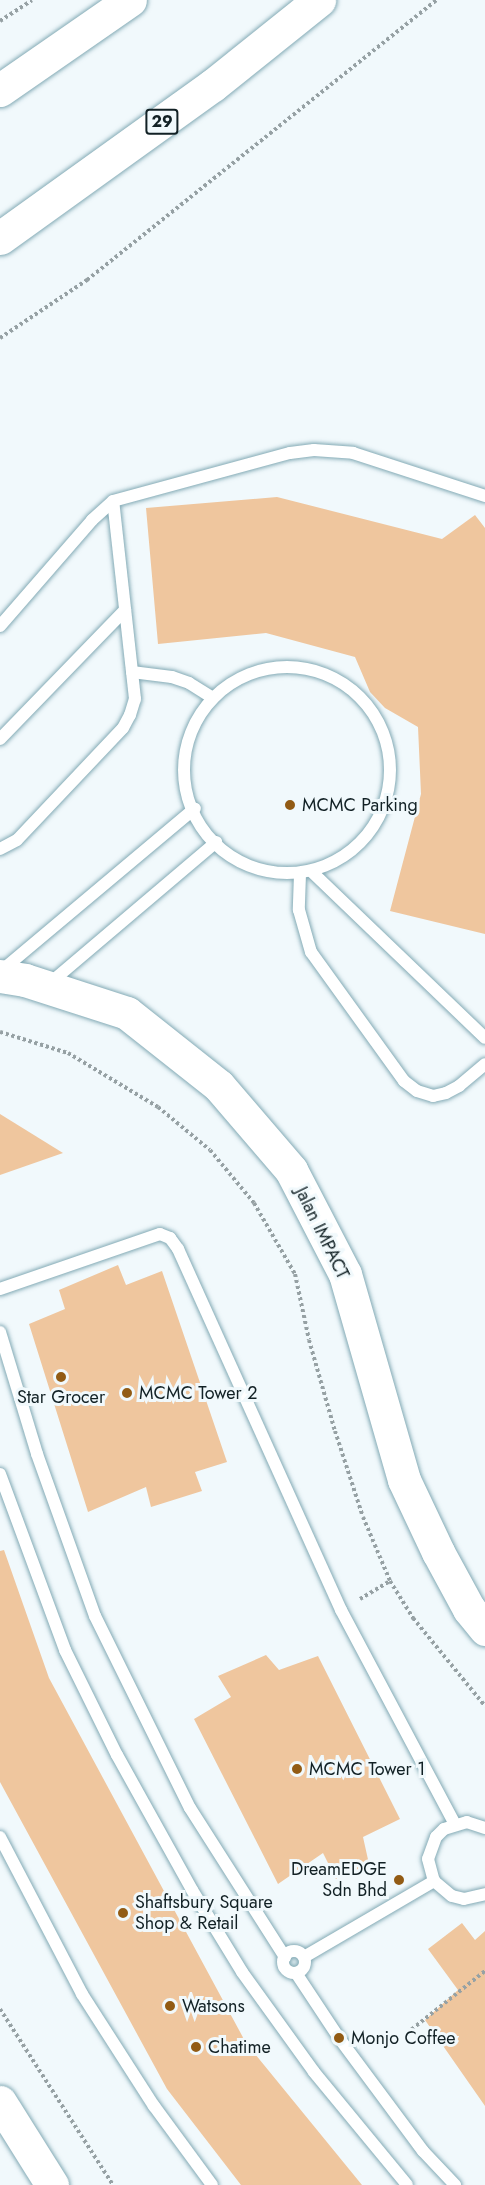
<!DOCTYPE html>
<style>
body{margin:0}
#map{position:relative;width:485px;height:2185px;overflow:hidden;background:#f1f9fc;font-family:Jost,sans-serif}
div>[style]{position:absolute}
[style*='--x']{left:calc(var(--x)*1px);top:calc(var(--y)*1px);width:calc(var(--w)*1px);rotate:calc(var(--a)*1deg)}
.building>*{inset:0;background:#efc69e}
.path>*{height:4px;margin-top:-2px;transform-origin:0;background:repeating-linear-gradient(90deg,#96a1a4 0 3px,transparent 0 6px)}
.roads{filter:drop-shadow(0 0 2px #83aab5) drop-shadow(0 0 2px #83aab5)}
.lane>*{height:12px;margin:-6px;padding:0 6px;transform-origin:6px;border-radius:6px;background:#fff}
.lane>.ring{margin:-6px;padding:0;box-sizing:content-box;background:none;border:12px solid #fff;border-radius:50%}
.secondary>*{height:33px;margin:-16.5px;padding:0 16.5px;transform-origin:16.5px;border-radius:16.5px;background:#fff}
.primary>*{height:33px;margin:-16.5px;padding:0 16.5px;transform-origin:16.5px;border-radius:16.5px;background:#fff}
.highway>*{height:33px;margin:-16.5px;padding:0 16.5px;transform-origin:16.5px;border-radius:16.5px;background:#fff}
.dots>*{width:16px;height:16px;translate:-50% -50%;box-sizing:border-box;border:3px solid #f1f9fc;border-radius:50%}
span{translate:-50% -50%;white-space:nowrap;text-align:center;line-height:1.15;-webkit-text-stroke:6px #f1f9fc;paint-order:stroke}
.shield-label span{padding:2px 4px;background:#f1f9fc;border:2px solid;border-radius:4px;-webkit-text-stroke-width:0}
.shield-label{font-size:16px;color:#122125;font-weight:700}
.poi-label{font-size:18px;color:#122125}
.left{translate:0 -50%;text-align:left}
.right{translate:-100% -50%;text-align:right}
.street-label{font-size:18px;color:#122125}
</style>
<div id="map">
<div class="building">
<div style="clip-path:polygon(277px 497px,442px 539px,475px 515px,485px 528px,485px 934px,390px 911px,421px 794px,418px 727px,385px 708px,370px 692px,355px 657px,266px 633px,158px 644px,146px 508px)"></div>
<div style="clip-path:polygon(0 1114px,63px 1153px,0 1175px)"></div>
<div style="clip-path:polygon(118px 1265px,126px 1285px,162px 1271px,227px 1462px,195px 1472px,202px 1491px,151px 1507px,146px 1487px,88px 1512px,29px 1324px,65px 1309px,59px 1290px)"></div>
<div style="clip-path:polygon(4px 1550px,49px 1678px,246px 2043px,362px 2185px,241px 2185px,167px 2089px,0 1782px,0 1551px)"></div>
<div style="clip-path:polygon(266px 1655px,279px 1670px,318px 1656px,400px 1819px,363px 1837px,369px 1864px,336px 1879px,323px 1853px,278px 1884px,194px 1719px,231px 1697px,218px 1676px)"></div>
<div style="clip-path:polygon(462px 1923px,475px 1940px,485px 1931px,485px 2106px,425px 2020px,458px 1990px,428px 1949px)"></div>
</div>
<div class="path">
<div style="--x:0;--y:21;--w:38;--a:-33"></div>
<div style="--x:0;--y:338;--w:105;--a:-33.7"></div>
<div style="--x:87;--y:280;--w:448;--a:-38.7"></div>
<div style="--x:0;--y:1032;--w:71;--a:17.2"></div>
<div style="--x:68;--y:1053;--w:105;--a:31"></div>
<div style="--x:158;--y:1107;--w:67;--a:39.6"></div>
<div style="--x:210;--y:1150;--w:69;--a:50.3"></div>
<div style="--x:254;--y:1203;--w:82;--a:60"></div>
<div style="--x:295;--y:1274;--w:67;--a:78"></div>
<div style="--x:309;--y:1340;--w:95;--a:74.1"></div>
<div style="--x:335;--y:1431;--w:90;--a:72"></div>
<div style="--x:363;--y:1517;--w:69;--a:67.1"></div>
<div style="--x:390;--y:1581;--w:44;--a:58.1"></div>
<div style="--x:413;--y:1618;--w:114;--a:50.7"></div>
<div style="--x:360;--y:1599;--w:35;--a:-31"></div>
<div style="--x:0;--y:2009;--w:209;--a:57.3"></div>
<div style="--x:407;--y:2033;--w:100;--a:-38.5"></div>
</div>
<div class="roads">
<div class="lane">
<div style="--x:0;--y:626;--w:140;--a:-49"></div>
<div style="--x:92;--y:520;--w:28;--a:-42"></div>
<div style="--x:113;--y:501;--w:183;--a:-15.2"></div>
<div style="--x:290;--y:453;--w:24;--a:-7"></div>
<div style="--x:314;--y:450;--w:39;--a:4"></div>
<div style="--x:353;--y:453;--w:139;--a:18"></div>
<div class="ring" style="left:184px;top:667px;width:194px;height:194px"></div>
<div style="--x:132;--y:672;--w:40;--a:7.1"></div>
<div style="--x:172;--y:677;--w:18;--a:19"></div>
<div style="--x:189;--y:683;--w:28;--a:32"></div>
<div style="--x:0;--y:739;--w:180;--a:-45.9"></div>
<div style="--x:0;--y:849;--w:19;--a:-28"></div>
<div style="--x:17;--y:840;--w:154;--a:-46.6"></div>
<div style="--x:123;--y:728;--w:15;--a:-62"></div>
<div style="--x:130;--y:715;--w:17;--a:-73"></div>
<div style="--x:135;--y:699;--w:199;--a:-96.3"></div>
<div style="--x:311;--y:871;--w:241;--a:43.8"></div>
<div style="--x:300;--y:874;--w:36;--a:92"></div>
<div style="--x:299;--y:910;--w:44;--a:74.1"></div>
<div style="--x:311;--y:952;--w:159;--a:54.2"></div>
<div style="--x:404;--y:1081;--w:16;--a:38"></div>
<div style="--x:417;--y:1091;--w:17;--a:17"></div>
<div style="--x:433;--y:1096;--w:13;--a:-13"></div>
<div style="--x:446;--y:1093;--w:15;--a:-28"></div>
<div style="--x:459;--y:1086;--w:34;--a:-40"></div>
<div style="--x:1;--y:971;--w:253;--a:-40"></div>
<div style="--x:50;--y:983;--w:218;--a:-40.3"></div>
<div style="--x:0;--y:1289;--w:169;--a:-19"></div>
<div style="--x:160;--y:1234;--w:11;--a:22"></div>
<div style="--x:170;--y:1238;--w:14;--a:54"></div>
<div style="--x:178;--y:1249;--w:396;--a:65.7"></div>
<div style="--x:341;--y:1610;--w:242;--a:62"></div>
<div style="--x:0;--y:1332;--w:127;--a:73.1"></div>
<div style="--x:37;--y:1454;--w:172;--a:70.3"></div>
<div style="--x:95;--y:1616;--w:214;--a:63.7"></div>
<div style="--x:190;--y:1808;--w:177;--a:57.5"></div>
<div style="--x:0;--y:1474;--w:188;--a:69.7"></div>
<div style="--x:65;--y:1650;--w:117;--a:63.7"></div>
<div style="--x:117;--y:1755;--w:154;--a:60.9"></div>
<div style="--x:192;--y:1890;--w:96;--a:58.6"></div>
<div style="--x:242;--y:1972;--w:123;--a:54.2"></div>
<div style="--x:314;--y:2072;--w:146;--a:50.5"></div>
<div style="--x:485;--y:1828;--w:19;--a:-162"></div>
<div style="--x:467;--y:1822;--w:24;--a:163"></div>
<div style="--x:444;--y:1829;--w:11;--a:135"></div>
<div style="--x:436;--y:1837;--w:23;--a:110"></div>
<div style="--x:428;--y:1859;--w:23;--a:75"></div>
<div style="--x:434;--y:1881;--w:23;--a:40"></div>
<div style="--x:452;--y:1896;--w:12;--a:14"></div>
<div style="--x:464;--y:1899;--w:22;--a:-13"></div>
<div style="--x:0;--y:1837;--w:177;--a:62.4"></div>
<div style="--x:82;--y:1994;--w:133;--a:57.3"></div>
<div style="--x:154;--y:2106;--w:98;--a:53.7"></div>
<div class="ring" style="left:283px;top:1951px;width:10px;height:10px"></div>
<div style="--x:304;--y:1957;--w:151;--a:-30.3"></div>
<div style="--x:296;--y:1973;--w:78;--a:56.5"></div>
<div style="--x:339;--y:2038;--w:141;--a:53.4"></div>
<div style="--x:423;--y:2151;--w:47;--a:46.7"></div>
</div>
<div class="secondary">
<div style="--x:0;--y:976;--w:25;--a:9"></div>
<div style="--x:25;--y:980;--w:107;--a:17.9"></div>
<div style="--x:127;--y:1013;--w:117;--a:38.4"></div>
<div style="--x:219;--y:1086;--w:111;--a:49.4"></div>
<div style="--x:291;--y:1170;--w:117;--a:62.6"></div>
<div style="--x:345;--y:1274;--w:214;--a:74"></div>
<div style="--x:404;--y:1480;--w:80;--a:64.7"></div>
<div style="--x:438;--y:1552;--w:65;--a:61.5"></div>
<div style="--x:469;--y:1609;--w:26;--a:51"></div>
</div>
<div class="primary">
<div style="--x:0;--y:2102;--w:98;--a:57.9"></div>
</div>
<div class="highway">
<div style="--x:0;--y:90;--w:158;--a:-34.7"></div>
<div style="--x:0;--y:238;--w:262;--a:-35.7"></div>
<div style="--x:213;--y:85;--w:136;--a:-38.7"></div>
</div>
</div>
<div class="dots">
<div style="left:290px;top:805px;background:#925b14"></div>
<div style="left:61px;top:1377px;background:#925b14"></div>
<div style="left:127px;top:1393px;background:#925b14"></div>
<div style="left:297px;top:1769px;background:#925b14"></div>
<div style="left:399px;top:1880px;background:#925b14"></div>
<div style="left:123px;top:1913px;background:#925b14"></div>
<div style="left:170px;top:2006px;background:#925b14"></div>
<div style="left:339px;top:2038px;background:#925b14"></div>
<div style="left:196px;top:2047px;background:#925b14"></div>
</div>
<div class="shield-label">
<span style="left:162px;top:122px">29</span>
</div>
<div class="poi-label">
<span class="left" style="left:302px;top:805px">MCMC Parking</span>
<span class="left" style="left:139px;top:1393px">MCMC Tower 2</span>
<span style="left:61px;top:1397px">Star Grocer</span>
<span class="left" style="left:309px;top:1769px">MCMC Tower 1</span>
<span class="right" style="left:387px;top:1880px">DreamEDGE<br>Sdn Bhd</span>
<span class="left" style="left:135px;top:1913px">Shaftsbury Square<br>Shop &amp; Retail</span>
<span class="left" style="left:182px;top:2006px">Watsons</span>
<span class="left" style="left:351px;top:2038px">Monjo Coffee</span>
<span class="left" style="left:208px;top:2047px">Chatime</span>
</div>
<div class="street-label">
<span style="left:322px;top:1233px;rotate:64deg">Jalan IMPACT</span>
</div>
</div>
